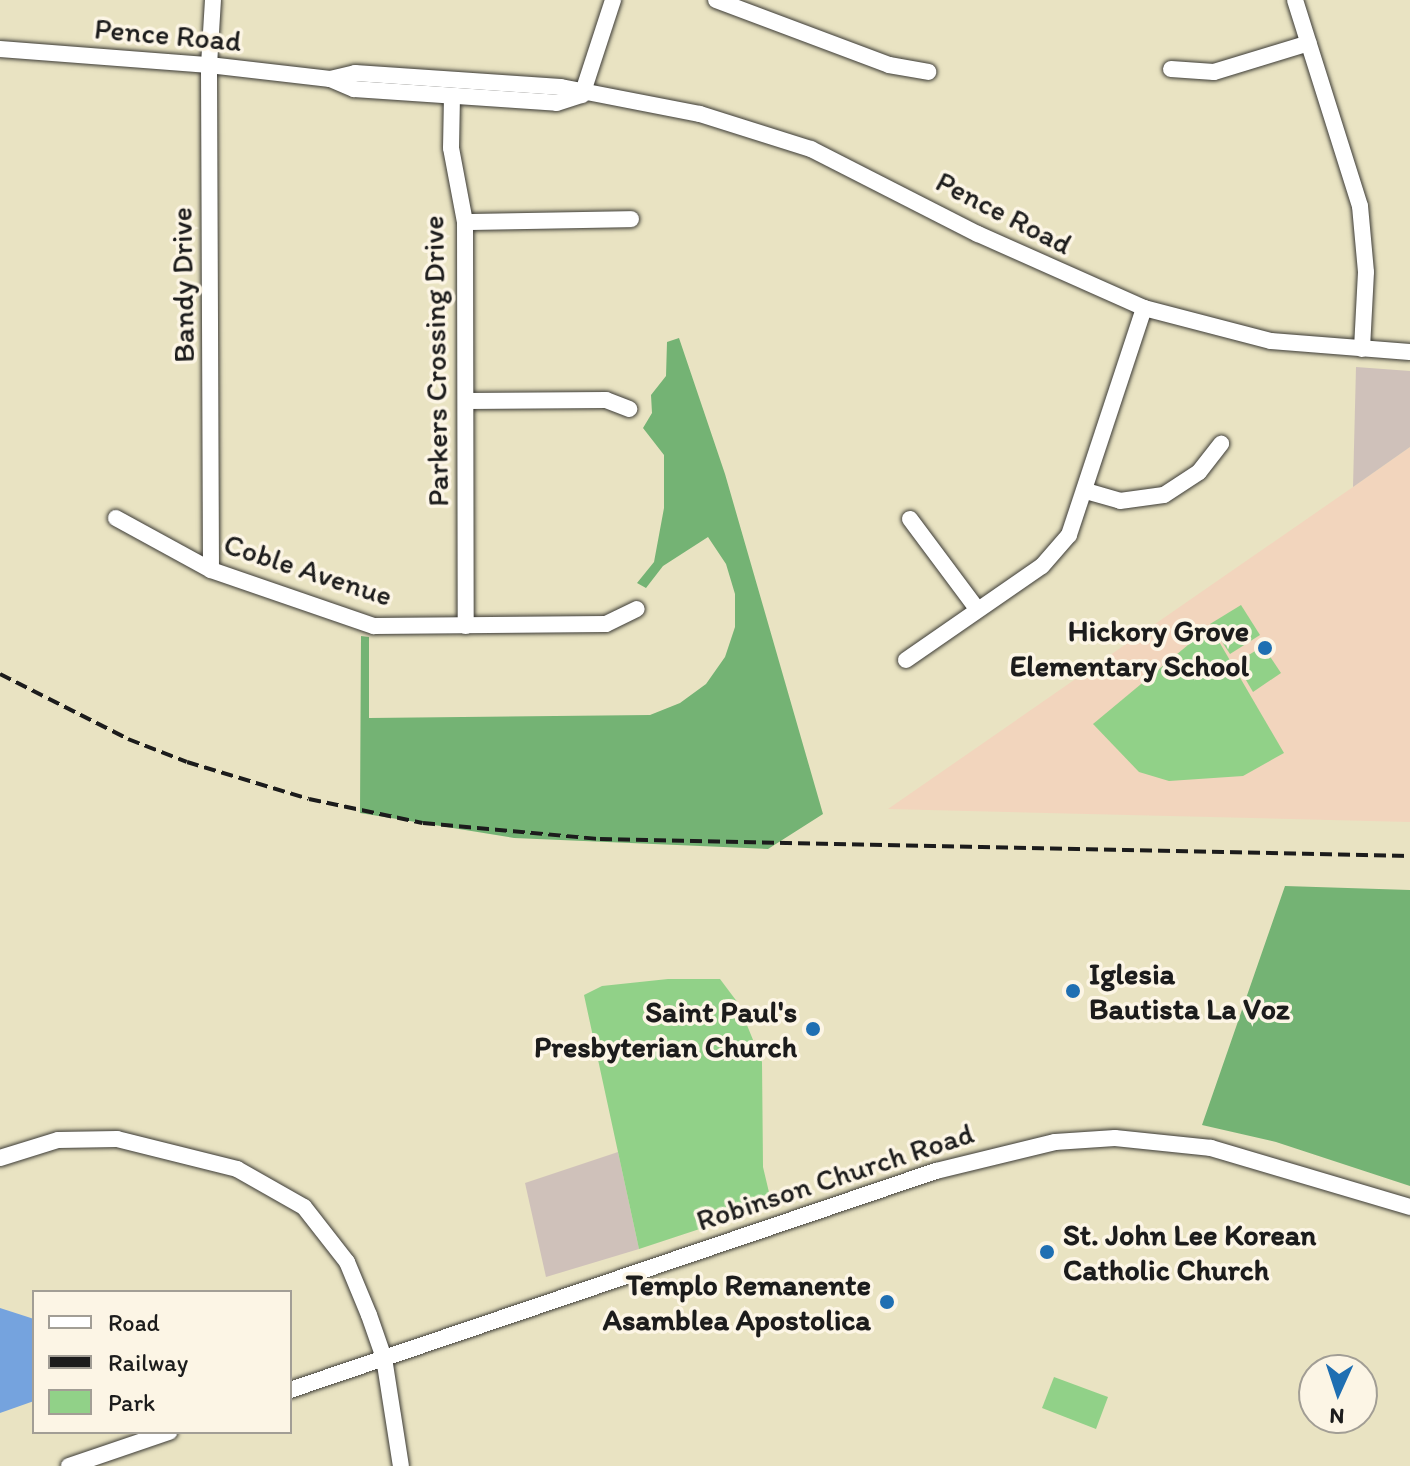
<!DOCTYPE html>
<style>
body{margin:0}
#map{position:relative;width:1410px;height:1466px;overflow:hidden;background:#e9e3c2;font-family:Itim,sans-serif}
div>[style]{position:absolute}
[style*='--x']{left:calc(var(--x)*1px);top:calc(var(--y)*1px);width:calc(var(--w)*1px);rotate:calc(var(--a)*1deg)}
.built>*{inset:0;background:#f2d5bd}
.industrial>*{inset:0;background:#cfc1ba}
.green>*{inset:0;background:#91d188}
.forest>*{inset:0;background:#74b374}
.water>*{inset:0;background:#75a3de}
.roads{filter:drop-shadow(0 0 2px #3b3a35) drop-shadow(0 0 2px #3b3a35)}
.minor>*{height:16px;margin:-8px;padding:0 8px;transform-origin:8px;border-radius:8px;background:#fff}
.rail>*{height:4px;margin-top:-2px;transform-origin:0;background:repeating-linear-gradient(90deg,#1c1c1c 0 12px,transparent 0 18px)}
.dots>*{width:22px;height:22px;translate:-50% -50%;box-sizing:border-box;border:4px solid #fcf5e5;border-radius:50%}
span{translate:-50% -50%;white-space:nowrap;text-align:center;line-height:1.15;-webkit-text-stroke:7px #fcf5e5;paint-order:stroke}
.street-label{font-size:30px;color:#1c1c1c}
.poi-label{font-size:30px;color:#1c1c1c;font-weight:700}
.right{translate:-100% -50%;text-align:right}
.left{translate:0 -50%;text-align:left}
.legend{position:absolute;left:32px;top:1290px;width:260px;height:144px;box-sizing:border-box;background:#fcf5e5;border:2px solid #a29e95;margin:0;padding:10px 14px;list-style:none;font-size:24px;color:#1c1c1c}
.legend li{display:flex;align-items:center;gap:16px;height:40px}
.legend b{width:40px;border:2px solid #a29e95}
.north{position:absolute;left:1298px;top:1354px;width:80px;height:80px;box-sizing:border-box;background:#fcf5e5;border:2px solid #a29e95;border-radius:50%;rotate:183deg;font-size:22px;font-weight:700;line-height:32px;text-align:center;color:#1c1c1c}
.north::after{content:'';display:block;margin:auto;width:28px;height:36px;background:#1f6fb2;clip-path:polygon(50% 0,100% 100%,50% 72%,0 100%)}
</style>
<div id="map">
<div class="built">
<div style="clip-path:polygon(1410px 447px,1410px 822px,888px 809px,1353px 487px)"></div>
</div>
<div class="industrial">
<div style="clip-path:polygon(1356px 367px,1410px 371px,1410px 447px,1353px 487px)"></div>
<div style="clip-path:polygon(618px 1152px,639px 1249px,546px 1277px,525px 1183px)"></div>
</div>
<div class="green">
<div style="clip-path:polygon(1241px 605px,1260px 635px,1230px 654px,1210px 624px)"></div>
<div style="clip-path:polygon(1206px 630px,1214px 633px,1284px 753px,1243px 776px,1169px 781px,1139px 772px,1093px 724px)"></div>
<div style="clip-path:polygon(1263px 646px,1281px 673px,1253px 692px,1236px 663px)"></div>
<div style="clip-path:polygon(668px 979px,720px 979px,738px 1003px,762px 1062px,763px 1167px,772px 1205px,639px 1249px,584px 995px,602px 986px)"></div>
<div style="clip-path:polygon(1054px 1377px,1108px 1397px,1096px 1429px,1042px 1408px)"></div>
</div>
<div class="forest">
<div style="clip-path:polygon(679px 338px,725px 474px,823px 814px,768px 849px,514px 838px,360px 813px,361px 636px,369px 637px,369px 718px,650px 715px,680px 703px,706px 684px,725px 657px,735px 627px,735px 594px,726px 564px,708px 537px,663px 566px,646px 588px,637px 583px,654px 562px,664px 508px,664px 455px,643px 428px,652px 413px,651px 395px,666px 376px,667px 342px)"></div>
<div style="clip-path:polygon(1285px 886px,1410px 890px,1410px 1186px,1276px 1142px,1202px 1125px)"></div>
</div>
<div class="water">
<div style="clip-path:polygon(0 1308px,34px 1319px,34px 1401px,0 1413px)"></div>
</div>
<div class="roads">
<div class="minor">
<div style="--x:716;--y:0;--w:185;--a:20.6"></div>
<div style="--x:889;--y:65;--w:40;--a:10"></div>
<div style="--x:1295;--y:0;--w:216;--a:72.5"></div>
<div style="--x:1360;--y:206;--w:66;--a:84.8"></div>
<div style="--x:1366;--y:272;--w:77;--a:93"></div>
<div style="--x:0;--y:49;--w:210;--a:4.4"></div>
<div style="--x:209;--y:65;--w:122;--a:6.6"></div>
<div style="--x:330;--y:79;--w:26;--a:23"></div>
<div style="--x:354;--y:89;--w:203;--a:3.9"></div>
<div style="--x:557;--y:103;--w:26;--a:-18"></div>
<div style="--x:1171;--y:69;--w:43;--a:4"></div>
<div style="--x:1214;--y:72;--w:99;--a:-17"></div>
<div style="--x:330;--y:79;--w:26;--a:-13"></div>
<div style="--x:355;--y:73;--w:206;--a:3.9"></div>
<div style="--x:561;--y:87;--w:142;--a:11"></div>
<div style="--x:700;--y:114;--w:116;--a:17.5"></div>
<div style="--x:811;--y:149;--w:187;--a:27"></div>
<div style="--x:978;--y:234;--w:182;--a:24"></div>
<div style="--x:1144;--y:308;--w:131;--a:14.6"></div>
<div style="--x:1271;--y:341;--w:139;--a:4.5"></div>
<div style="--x:582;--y:95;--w:100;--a:-71.9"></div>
<div style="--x:452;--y:96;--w:52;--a:91.1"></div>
<div style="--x:451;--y:148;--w:75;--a:79.3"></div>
<div style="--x:465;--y:222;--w:404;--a:89.9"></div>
<div style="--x:465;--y:222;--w:166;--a:-1"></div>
<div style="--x:467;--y:401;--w:139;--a:-0.4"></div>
<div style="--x:606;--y:400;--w:25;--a:21"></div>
<div style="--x:1086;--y:491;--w:35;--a:16"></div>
<div style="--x:1120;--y:501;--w:44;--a:-7.8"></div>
<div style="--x:1164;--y:495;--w:42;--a:-33.3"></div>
<div style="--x:1199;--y:472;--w:36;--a:-52"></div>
<div style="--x:116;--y:518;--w:108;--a:28.7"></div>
<div style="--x:211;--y:570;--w:172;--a:19"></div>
<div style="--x:374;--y:626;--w:232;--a:-0.5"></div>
<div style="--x:606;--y:624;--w:34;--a:-26"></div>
<div style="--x:910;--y:519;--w:112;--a:53.3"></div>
<div style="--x:211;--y:570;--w:505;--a:-90.23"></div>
<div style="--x:209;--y:65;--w:65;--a:-86.5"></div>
<div style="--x:906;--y:660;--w:165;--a:-34.7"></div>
<div style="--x:1042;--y:566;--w:41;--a:-48.9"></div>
<div style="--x:1069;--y:535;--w:239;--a:-71.7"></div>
<div style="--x:0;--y:1158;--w:61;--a:-17.2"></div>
<div style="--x:58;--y:1140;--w:59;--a:-1"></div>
<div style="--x:117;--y:1139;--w:124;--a:14"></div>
<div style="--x:237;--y:1169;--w:77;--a:29.6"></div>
<div style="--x:304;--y:1207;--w:70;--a:52"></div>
<div style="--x:347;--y:1262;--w:57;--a:67.5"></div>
<div style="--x:369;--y:1315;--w:46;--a:70.8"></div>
<div style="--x:384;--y:1358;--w:109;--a:81.1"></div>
<div style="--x:290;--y:1390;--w:682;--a:-18.73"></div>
<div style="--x:936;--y:1171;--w:122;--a:-13.7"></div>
<div style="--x:1055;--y:1142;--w:60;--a:-3.8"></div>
<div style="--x:1115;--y:1138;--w:97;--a:5.9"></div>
<div style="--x:1211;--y:1148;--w:208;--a:16.5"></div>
<div style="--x:69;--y:1466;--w:106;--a:-18.8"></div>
</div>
</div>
<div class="rail">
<div style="--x:0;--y:674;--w:144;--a:26.9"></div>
<div style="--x:128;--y:739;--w:63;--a:21.3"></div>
<div style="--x:187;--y:762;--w:127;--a:16.9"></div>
<div style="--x:309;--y:799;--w:116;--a:11.9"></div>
<div style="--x:423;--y:823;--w:178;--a:5.2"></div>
<div style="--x:600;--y:839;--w:810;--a:1.2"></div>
</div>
<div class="dots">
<div style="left:1265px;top:648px;background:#1f6fb2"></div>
<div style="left:1073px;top:991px;background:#1f6fb2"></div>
<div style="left:813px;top:1029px;background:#1f6fb2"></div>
<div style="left:1047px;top:1252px;background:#1f6fb2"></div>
<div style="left:887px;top:1302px;background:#1f6fb2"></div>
</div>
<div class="street-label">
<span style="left:168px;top:35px;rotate:5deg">Pence Road</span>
<span style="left:1004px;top:213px;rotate:27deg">Pence Road</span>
<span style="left:183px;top:285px;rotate:-91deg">Bandy Drive</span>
<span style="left:436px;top:361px;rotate:-91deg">Parkers Crossing Drive</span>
<span style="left:308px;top:570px;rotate:18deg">Coble Avenue</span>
<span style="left:835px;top:1177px;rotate:-18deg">Robinson Church Road</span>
</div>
<div class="poi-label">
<span class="right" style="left:1249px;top:648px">Hickory Grove<br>Elementary School</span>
<span class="left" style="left:1089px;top:991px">Iglesia<br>Bautista La Voz</span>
<span class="right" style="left:797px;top:1029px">Saint Paul's<br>Presbyterian Church</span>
<span class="left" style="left:1063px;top:1252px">St. John Lee Korean<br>Catholic Church</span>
<span class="right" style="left:871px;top:1302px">Templo Remanente<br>Asamblea Apostolica</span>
</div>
<ul class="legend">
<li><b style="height:10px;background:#fff"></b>Road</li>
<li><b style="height:10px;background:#1c1c1c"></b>Railway</li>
<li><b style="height:22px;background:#91d188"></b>Park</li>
</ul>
<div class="north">N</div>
</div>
